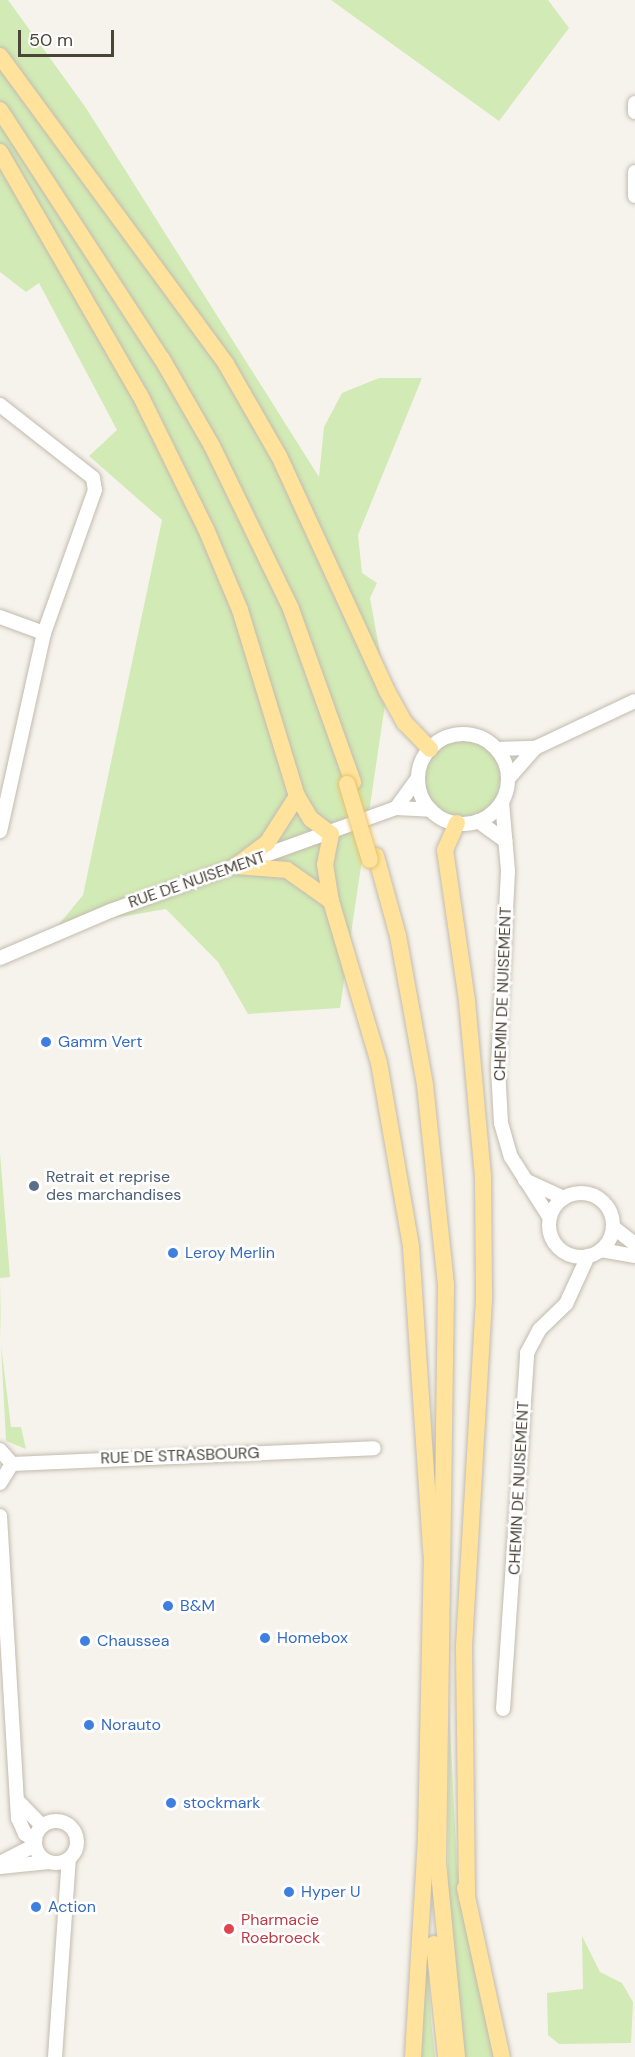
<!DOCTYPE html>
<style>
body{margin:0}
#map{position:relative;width:635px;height:2057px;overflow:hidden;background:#f6f3ec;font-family:"DM Sans",sans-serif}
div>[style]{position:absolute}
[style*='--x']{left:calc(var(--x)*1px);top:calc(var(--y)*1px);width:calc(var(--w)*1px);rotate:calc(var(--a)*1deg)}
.green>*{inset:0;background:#d2eab5}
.round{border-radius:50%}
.roads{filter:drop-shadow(0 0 2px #c2bbae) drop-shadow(0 0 2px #c2bbae)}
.minor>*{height:14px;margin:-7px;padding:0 7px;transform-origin:7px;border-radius:7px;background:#fff}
.minor>.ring{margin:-7px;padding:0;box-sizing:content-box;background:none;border:14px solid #fff;border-radius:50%}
.major>*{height:16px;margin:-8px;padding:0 8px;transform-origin:8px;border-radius:8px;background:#ffe39c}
.bridges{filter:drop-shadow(0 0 2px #e6c16a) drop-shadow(0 0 2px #e6c16a)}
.major-bridge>*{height:16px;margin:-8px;padding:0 8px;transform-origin:8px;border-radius:8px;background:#ffe39c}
.dots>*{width:16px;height:16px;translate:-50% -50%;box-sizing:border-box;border:3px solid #fff;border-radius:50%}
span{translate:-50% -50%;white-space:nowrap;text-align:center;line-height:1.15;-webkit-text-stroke:5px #fff;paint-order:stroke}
.street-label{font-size:16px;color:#4b4439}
.shop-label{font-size:16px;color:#366cbe}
.left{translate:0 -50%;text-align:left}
.service-label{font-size:16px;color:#4e5e75}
.health-label{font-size:16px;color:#be3a42}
.scale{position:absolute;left:18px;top:30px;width:96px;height:27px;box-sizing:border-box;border:3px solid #4b4439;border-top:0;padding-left:8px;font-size:18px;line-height:21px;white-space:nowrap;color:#4b4439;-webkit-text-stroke:4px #fff;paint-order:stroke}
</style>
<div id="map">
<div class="green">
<div style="clip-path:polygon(0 0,8px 0,86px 108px,319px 477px,324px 427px,342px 393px,379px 378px,422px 378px,358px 535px,362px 573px,377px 583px,370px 598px,387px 691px,340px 1008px,248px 1014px,218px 962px,166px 909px,56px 928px,83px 895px,162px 520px,89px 456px,117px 430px,39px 283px,26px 292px,0 272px)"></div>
<div style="clip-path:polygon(331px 0,548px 0,569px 28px,499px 121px)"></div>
<div class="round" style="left:423px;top:739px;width:78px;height:78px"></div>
<div style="clip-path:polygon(0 1153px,10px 1277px,0 1278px,1px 1340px,0 1315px)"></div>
<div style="clip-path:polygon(1px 1345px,11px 1427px,21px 1427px,26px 1449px,6px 1441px)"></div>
<div style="clip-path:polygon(449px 1706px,457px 1867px,497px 2057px,463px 2057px,448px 1906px)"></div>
<div style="clip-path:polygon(582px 1936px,600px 1972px,622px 1983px,633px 2002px,631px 2043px,559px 2044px,548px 2035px,547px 1993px,583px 1989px)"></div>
<div style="clip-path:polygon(427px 1947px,431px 2020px,435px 2057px,419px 2057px)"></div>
</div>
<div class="roads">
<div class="minor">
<div style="--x:635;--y:103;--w:9;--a:90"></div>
<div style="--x:635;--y:172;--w:24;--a:90"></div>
<div style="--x:0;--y:405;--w:118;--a:38.1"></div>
<div style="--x:93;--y:478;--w:12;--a:81"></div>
<div style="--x:95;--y:490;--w:152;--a:109.6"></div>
<div style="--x:44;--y:633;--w:203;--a:102.5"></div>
<div style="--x:0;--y:617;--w:47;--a:20"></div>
<div class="ring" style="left:418px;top:734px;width:76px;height:76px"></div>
<div style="--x:497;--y:749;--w:38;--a:-2"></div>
<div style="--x:535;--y:748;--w:110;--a:-25.2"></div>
<div style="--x:508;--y:779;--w:41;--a:-48.9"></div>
<div style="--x:502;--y:802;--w:69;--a:85"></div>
<div style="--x:508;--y:871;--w:198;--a:92.9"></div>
<div style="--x:498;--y:1069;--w:54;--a:86.8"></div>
<div style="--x:501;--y:1123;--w:35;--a:74"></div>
<div style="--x:511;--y:1157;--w:72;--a:57.4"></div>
<div style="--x:396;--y:808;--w:37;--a:-54"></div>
<div style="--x:478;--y:821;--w:34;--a:36"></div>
<div style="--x:0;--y:958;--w:120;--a:-23.1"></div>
<div style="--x:110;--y:911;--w:304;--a:-19.8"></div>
<div style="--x:396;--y:808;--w:35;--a:3"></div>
<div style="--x:525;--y:1180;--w:43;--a:24.8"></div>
<div class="ring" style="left:549px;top:1193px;width:50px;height:50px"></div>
<div style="--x:613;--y:1227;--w:28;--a:38"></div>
<div style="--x:601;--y:1250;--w:35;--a:10"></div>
<div style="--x:0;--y:1450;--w:18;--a:49"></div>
<div style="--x:12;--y:1464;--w:362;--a:-2.5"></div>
<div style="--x:0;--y:1483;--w:22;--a:-58"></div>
<div style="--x:0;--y:1516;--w:303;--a:86.6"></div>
<div style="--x:18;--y:1818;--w:17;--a:66"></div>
<div style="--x:25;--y:1834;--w:12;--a:31"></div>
<div style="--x:503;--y:1709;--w:357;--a:-86.1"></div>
<div style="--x:527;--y:1353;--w:27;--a:-62"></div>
<div style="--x:540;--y:1329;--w:36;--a:-44"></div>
<div style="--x:566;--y:1304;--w:53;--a:-65.4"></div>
<div style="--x:20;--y:1803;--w:32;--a:46"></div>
<div class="ring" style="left:35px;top:1821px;width:28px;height:28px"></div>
<div style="--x:0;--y:1863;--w:39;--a:-27"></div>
<div style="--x:0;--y:1867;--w:49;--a:-5.8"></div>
<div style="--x:55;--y:2057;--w:198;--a:-86"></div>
</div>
<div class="major">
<div style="--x:0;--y:56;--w:382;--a:53.7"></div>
<div style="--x:226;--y:364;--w:106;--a:60.1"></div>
<div style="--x:279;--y:456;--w:259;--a:65.3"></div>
<div style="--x:387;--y:691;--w:37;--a:61"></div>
<div style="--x:405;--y:723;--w:36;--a:46"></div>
<div style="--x:0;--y:110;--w:297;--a:57"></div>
<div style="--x:162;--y:359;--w:100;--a:60.1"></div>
<div style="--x:212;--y:446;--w:181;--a:64.1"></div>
<div style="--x:291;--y:609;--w:184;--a:70.3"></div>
<div style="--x:0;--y:152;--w:280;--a:60.1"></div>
<div style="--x:140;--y:395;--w:149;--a:63.8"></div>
<div style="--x:206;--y:529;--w:88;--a:67.2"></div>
<div style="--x:240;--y:610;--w:195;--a:73"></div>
<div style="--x:297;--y:796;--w:27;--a:59"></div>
<div style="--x:311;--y:819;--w:25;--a:37"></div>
<div style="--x:331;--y:834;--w:31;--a:101"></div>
<div style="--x:325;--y:864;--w:37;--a:81"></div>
<div style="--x:331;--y:901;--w:169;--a:73.5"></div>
<div style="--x:379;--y:1063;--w:187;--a:80.1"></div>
<div style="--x:411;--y:1247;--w:306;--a:86.2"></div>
<div style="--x:457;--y:823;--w:30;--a:114"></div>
<div style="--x:445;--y:850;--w:153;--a:81.7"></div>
<div style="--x:467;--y:1001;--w:177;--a:84.8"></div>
<div style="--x:483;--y:1177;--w:122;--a:89.5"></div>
<div style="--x:484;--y:1299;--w:351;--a:93.3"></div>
<div style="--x:464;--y:1649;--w:249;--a:89.3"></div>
<div style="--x:376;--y:856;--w:83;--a:74.6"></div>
<div style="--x:398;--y:936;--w:151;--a:79.7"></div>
<div style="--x:425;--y:1085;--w:202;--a:84"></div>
<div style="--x:446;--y:1286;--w:577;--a:90.79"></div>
<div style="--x:438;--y:1863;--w:195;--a:84.4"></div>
<div style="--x:236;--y:866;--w:51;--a:4.5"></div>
<div style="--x:287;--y:870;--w:54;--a:35.2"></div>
<div style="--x:236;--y:866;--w:39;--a:-37"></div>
<div style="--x:267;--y:843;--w:56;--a:-57.4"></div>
<div style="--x:465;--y:1888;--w:173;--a:77.7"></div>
<div style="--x:434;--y:1944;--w:114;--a:83.9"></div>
<div style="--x:413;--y:2057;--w:219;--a:-86.6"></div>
<div style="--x:426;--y:1838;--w:296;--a:-88.8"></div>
</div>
</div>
<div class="bridges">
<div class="major-bridge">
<div style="--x:347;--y:784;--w:79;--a:73.2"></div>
</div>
</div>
<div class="dots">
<div style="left:46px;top:1042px;background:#3f7fe0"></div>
<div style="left:34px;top:1186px;background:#5c6f8a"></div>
<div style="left:173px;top:1253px;background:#3f7fe0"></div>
<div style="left:168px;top:1606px;background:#3f7fe0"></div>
<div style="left:265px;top:1638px;background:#3f7fe0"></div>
<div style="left:85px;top:1641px;background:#3f7fe0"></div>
<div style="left:89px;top:1725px;background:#3f7fe0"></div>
<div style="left:171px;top:1803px;background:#3f7fe0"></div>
<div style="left:289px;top:1892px;background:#3f7fe0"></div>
<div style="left:36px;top:1907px;background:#3f7fe0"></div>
<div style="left:229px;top:1929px;background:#e0444e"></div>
</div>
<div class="street-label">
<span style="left:197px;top:880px;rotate:-19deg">RUE DE NUISEMENT</span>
<span style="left:503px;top:994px;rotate:-88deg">CHEMIN DE NUISEMENT</span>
<span style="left:180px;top:1456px;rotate:-2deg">RUE DE STRASBOURG</span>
<span style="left:519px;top:1488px;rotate:-87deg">CHEMIN DE NUISEMENT</span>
</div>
<div class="shop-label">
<span class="left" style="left:58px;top:1042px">Gamm Vert</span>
<span class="left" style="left:185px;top:1253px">Leroy Merlin</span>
<span class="left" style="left:180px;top:1606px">B&amp;M</span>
<span class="left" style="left:277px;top:1638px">Homebox</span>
<span class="left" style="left:97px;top:1641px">Chaussea</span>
<span class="left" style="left:101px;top:1725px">Norauto</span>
<span class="left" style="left:183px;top:1803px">stockmark</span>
<span class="left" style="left:301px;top:1892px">Hyper U</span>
<span class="left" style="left:48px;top:1907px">Action</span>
</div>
<div class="service-label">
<span class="left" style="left:46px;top:1186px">Retrait et reprise<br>des marchandises</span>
</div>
<div class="health-label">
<span class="left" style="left:241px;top:1929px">Pharmacie<br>Roebroeck</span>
</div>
<div class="scale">50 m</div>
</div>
